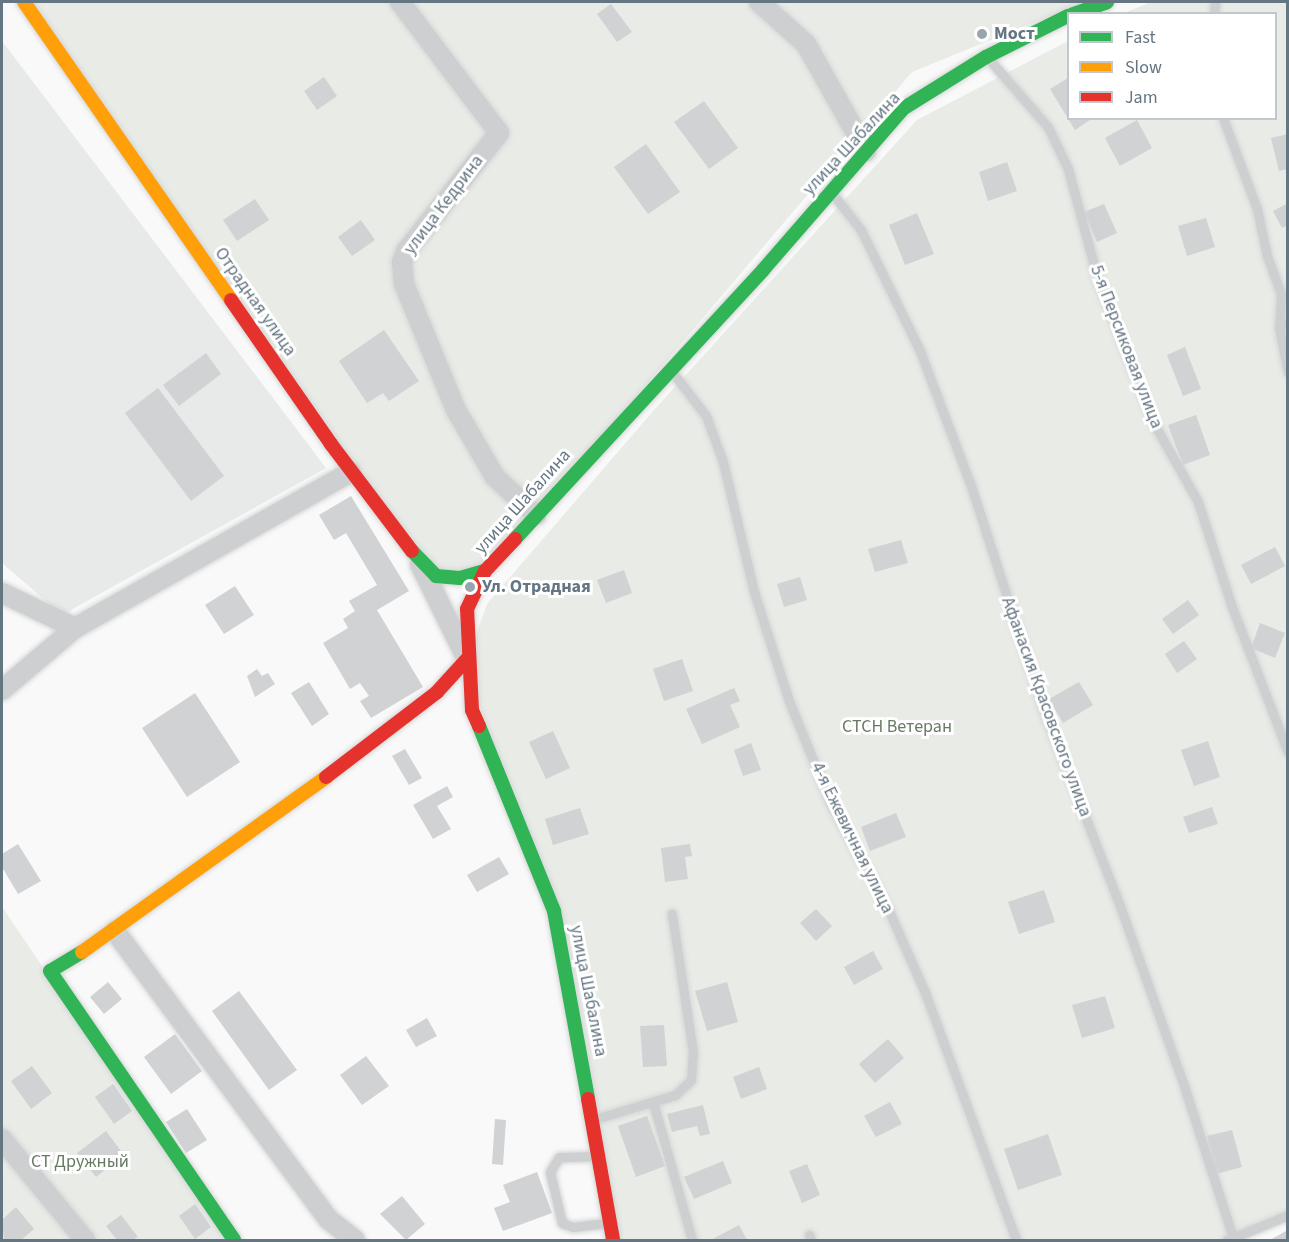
<!DOCTYPE html>
<meta charset="utf-8">
<style>
body{margin:0}
#map{position:relative;width:1289px;height:1242px;overflow:hidden;background:#f9f9f9;font-family:"Source Sans 3",sans-serif}
div>[style]{position:absolute}
[style*='--x']{left:calc(var(--x)*1px);top:calc(var(--y)*1px);width:calc(var(--w)*1px);rotate:calc(var(--a)*1deg)}
.built>*{inset:0;background:#e8e9e9}
.green>*{inset:0;background:#e8ebe6}
.building>*{inset:0;background:#d0d2d3}
.roads{filter:drop-shadow(0 0 2px #d5d6d7) drop-shadow(0 0 2px #d5d6d7)}
.lane>*{height:9px;margin:-4.5px;padding:0 4.5px;transform-origin:4.5px;border-radius:4.5px;background:#cecfd0}
.street>*{height:20px;margin:-10px;padding:0 10px;transform-origin:10px;border-radius:10px;background:#cecfd0}
.fast>*{height:14px;margin:-7px;padding:0 7px;transform-origin:7px;border-radius:7px;background:#30b455}
.slow>*{height:14px;margin:-7px;padding:0 7px;transform-origin:7px;border-radius:7px;background:#ff9f0a}
.jam>*{height:14px;margin:-7px;padding:0 7px;transform-origin:7px;border-radius:7px;background:#e5322d}
.dots>*{width:16px;height:16px;translate:-50% -50%;box-sizing:border-box;border:3px solid #fff;border-radius:50%}
span{translate:-50% -50%;white-space:nowrap;text-align:center;line-height:1.15;-webkit-text-stroke:6px #fff;paint-order:stroke}
.poi-label{font-size:18px;color:#657683;font-weight:700}
.left{translate:0 -50%;text-align:left}
.street-label{font-size:18px;color:#657683}
.park-label{font-size:18px;color:#687a64}
.frame{position:absolute;inset:0;border:3px solid #657683;pointer-events:none}
.legend{position:absolute;left:1067px;top:12px;width:210px;height:108px;box-sizing:border-box;background:#fff;border:2px solid #c1c8cd;margin:0;padding:8px 10px;list-style:none;font-size:18px;color:#657683}
.legend li{display:flex;align-items:center;gap:12px;height:30px}
.legend b{width:30px;border:2px solid #c1c8cd}
</style>
<div id="map">
<div class="built">
<div style="clip-path:polygon(2px 41px,326px 468px,62px 615px,2px 563px)"></div>
</div>
<div class="green">
<div style="clip-path:polygon(24px 2px,1084px 2px,912px 72px,502px 554px,460px 578px,418px 559px)"></div>
<div style="clip-path:polygon(1151px 2px,1287px 2px,1287px 1222px,1243px 1240px,609px 1240px,550px 917px,466px 663px,487px 604px,654px 410px,917px 120px,1068px 41px,1068px 118px,1276px 118px,1276px 14px,1124px 13px)"></div>
<div style="clip-path:polygon(2px 907px,154px 1131px,229px 1240px,2px 1240px)"></div>
</div>
<div class="building">
<div style="clip-path:polygon(611px 4px,632px 32px,617px 42px,597px 14px)"></div>
<div style="clip-path:polygon(324px 77px,337px 96px,317px 110px,304px 91px)"></div>
<div style="clip-path:polygon(1068px 78px,1068px 118px,1093px 118px,1075px 130px,1050px 89px)"></div>
<div style="clip-path:polygon(704px 101px,738px 148px,709px 169px,674px 122px)"></div>
<div style="clip-path:polygon(1137px 120px,1152px 148px,1120px 166px,1105px 138px)"></div>
<div style="clip-path:polygon(1288px 134px,1288px 169px,1279px 171px,1271px 138px)"></div>
<div style="clip-path:polygon(646px 144px,680px 192px,648px 214px,614px 167px)"></div>
<div style="clip-path:polygon(1007px 162px,1017px 191px,988px 201px,979px 172px)"></div>
<div style="clip-path:polygon(255px 199px,269px 220px,237px 241px,223px 220px)"></div>
<div style="clip-path:polygon(1288px 203px,1288px 225px,1282px 228px,1273px 211px)"></div>
<div style="clip-path:polygon(1104px 204px,1117px 233px,1097px 242px,1084px 212px)"></div>
<div style="clip-path:polygon(917px 213px,934px 254px,905px 265px,889px 225px)"></div>
<div style="clip-path:polygon(1206px 218px,1215px 247px,1187px 256px,1178px 226px)"></div>
<div style="clip-path:polygon(361px 220px,375px 240px,352px 256px,338px 237px)"></div>
<div style="clip-path:polygon(384px 330px,419px 381px,389px 401px,383px 393px,367px 403px,339px 361px)"></div>
<div style="clip-path:polygon(1185px 347px,1201px 389px,1183px 396px,1167px 355px)"></div>
<div style="clip-path:polygon(206px 353px,221px 374px,179px 406px,163px 385px)"></div>
<div style="clip-path:polygon(158px 388px,224px 476px,191px 501px,125px 413px)"></div>
<div style="clip-path:polygon(1196px 415px,1210px 455px,1183px 465px,1168px 425px)"></div>
<div style="clip-path:polygon(351px 496px,409px 591px,377px 610px,423px 687px,371px 718px,360px 701px,369px 696px,360px 683px,350px 689px,323px 643px,348px 628px,343px 619px,355px 611px,349px 601px,377px 585px,346px 533px,334px 540px,319px 515px)"></div>
<div style="clip-path:polygon(901px 540px,908px 563px,875px 572px,868px 549px)"></div>
<div style="clip-path:polygon(1275px 547px,1285px 566px,1251px 584px,1241px 565px)"></div>
<div style="clip-path:polygon(624px 570px,632px 593px,606px 603px,597px 580px)"></div>
<div style="clip-path:polygon(800px 577px,807px 600px,784px 607px,777px 584px)"></div>
<div style="clip-path:polygon(235px 586px,254px 615px,224px 634px,205px 605px)"></div>
<div style="clip-path:polygon(1188px 600px,1199px 615px,1173px 634px,1162px 619px)"></div>
<div style="clip-path:polygon(1260px 623px,1285px 633px,1275px 658px,1251px 648px)"></div>
<div style="clip-path:polygon(1184px 641px,1197px 659px,1177px 673px,1165px 654px)"></div>
<div style="clip-path:polygon(682px 659px,693px 691px,664px 701px,653px 669px)"></div>
<div style="clip-path:polygon(257px 669px,262px 676px,268px 673px,275px 684px,255px 697px,247px 676px)"></div>
<div style="clip-path:polygon(309px 682px,329px 714px,312px 726px,291px 693px)"></div>
<div style="clip-path:polygon(1079px 682px,1093px 705px,1063px 723px,1049px 699px)"></div>
<div style="clip-path:polygon(734px 688px,740px 701px,730px 705px,740px 727px,702px 744px,686px 709px)"></div>
<div style="clip-path:polygon(195px 693px,240px 762px,187px 797px,142px 728px)"></div>
<div style="clip-path:polygon(553px 731px,570px 768px,546px 779px,529px 742px)"></div>
<div style="clip-path:polygon(1208px 741px,1220px 777px,1194px 786px,1181px 750px)"></div>
<div style="clip-path:polygon(751px 743px,761px 770px,743px 776px,734px 750px)"></div>
<div style="clip-path:polygon(405px 749px,422px 778px,409px 785px,392px 756px)"></div>
<div style="clip-path:polygon(447px 786px,453px 797px,437px 806px,451px 829px,433px 839px,413px 805px)"></div>
<div style="clip-path:polygon(1212px 807px,1218px 824px,1189px 833px,1183px 817px)"></div>
<div style="clip-path:polygon(580px 808px,589px 834px,553px 845px,545px 819px)"></div>
<div style="clip-path:polygon(896px 813px,906px 837px,870px 851px,861px 827px)"></div>
<div style="clip-path:polygon(18px 844px,41px 881px,18px 894px,2px 867px,2px 854px)"></div>
<div style="clip-path:polygon(690px 844px,692px 856px,685px 857px,688px 879px,665px 882px,661px 848px)"></div>
<div style="clip-path:polygon(499px 857px,509px 874px,477px 892px,467px 875px)"></div>
<div style="clip-path:polygon(1044px 890px,1055px 922px,1019px 934px,1008px 902px)"></div>
<div style="clip-path:polygon(816px 909px,832px 926px,816px 941px,800px 923px)"></div>
<div style="clip-path:polygon(873px 951px,883px 969px,854px 985px,844px 967px)"></div>
<div style="clip-path:polygon(108px 982px,122px 999px,104px 1014px,90px 997px)"></div>
<div style="clip-path:polygon(727px 982px,738px 1022px,707px 1031px,695px 991px)"></div>
<div style="clip-path:polygon(239px 991px,297px 1070px,269px 1090px,212px 1011px)"></div>
<div style="clip-path:polygon(1105px 996px,1115px 1028px,1082px 1038px,1072px 1005px)"></div>
<div style="clip-path:polygon(427px 1018px,437px 1036px,416px 1047px,406px 1030px)"></div>
<div style="clip-path:polygon(664px 1025px,667px 1066px,643px 1067px,640px 1026px)"></div>
<div style="clip-path:polygon(175px 1034px,202px 1071px,171px 1094px,144px 1057px)"></div>
<div style="clip-path:polygon(888px 1039px,904px 1058px,875px 1083px,859px 1064px)"></div>
<div style="clip-path:polygon(366px 1056px,389px 1086px,362px 1105px,340px 1075px)"></div>
<div style="clip-path:polygon(32px 1066px,52px 1093px,31px 1109px,11px 1081px)"></div>
<div style="clip-path:polygon(759px 1067px,767px 1089px,741px 1099px,733px 1077px)"></div>
<div style="clip-path:polygon(113px 1084px,132px 1111px,114px 1124px,95px 1097px)"></div>
<div style="clip-path:polygon(890px 1102px,902px 1124px,876px 1137px,864px 1116px)"></div>
<div style="clip-path:polygon(703px 1105px,710px 1134px,700px 1136px,697px 1126px,672px 1132px,667px 1114px)"></div>
<div style="clip-path:polygon(187px 1109px,207px 1140px,186px 1153px,166px 1122px)"></div>
<div style="clip-path:polygon(647px 1116px,665px 1166px,636px 1177px,618px 1126px)"></div>
<div style="clip-path:polygon(495px 1119px,506px 1120px,503px 1165px,492px 1164px)"></div>
<div style="clip-path:polygon(1232px 1130px,1242px 1167px,1216px 1174px,1207px 1136px)"></div>
<div style="clip-path:polygon(106px 1131px,124px 1155px,96px 1177px,77px 1153px)"></div>
<div style="clip-path:polygon(1048px 1134px,1062px 1175px,1018px 1190px,1004px 1149px)"></div>
<div style="clip-path:polygon(723px 1161px,732px 1183px,694px 1199px,684px 1177px)"></div>
<div style="clip-path:polygon(807px 1164px,820px 1195px,802px 1203px,789px 1171px)"></div>
<div style="clip-path:polygon(537px 1172px,552px 1213px,503px 1231px,494px 1208px,510px 1202px,503px 1185px)"></div>
<div style="clip-path:polygon(402px 1196px,425px 1224px,406px 1240px,380px 1214px)"></div>
<div style="clip-path:polygon(195px 1204px,211px 1227px,195px 1239px,179px 1216px)"></div>
<div style="clip-path:polygon(16px 1207px,34px 1229px,21px 1240px,4px 1240px,2px 1220px)"></div>
<div style="clip-path:polygon(121px 1215px,138px 1237px,132px 1240px,117px 1240px,106px 1226px)"></div>
<div style="clip-path:polygon(739px 1225px,747px 1240px,711px 1240px)"></div>
<div style="clip-path:polygon(1288px 1230px,1288px 1240px,1270px 1240px)"></div>
</div>
<div class="roads">
<div class="lane">
<div style="--x:1214;--y:14;--w:12;--a:-85"></div>
<div style="--x:988;--y:58;--w:91;--a:49"></div>
<div style="--x:1048;--y:127;--w:47;--a:64.5"></div>
<div style="--x:1068;--y:169;--w:115;--a:74.9"></div>
<div style="--x:1098;--y:280;--w:152;--a:68.8"></div>
<div style="--x:1153;--y:422;--w:92;--a:60.6"></div>
<div style="--x:1198;--y:502;--w:110;--a:72.1"></div>
<div style="--x:1232;--y:607;--w:155;--a:68.9"></div>
<div style="--x:1223;--y:118;--w:97;--a:69.5"></div>
<div style="--x:1257;--y:209;--w:48;--a:78"></div>
<div style="--x:1267;--y:256;--w:40;--a:69.8"></div>
<div style="--x:1281;--y:294;--w:34;--a:93"></div>
<div style="--x:1279;--y:328;--w:10;--a:-29"></div>
<div style="--x:832;--y:193;--w:47;--a:51.9"></div>
<div style="--x:861;--y:230;--w:135;--a:64"></div>
<div style="--x:920;--y:351;--w:141;--a:69.3"></div>
<div style="--x:970;--y:483;--w:240;--a:72"></div>
<div style="--x:1044;--y:711;--w:209;--a:68.7"></div>
<div style="--x:1120;--y:906;--w:194;--a:70.4"></div>
<div style="--x:1185;--y:1089;--w:157;--a:72.1"></div>
<div style="--x:1279;--y:328;--w:45;--a:78.4"></div>
<div style="--x:673;--y:373;--w:54;--a:52.5"></div>
<div style="--x:706;--y:416;--w:49;--a:69.7"></div>
<div style="--x:723;--y:462;--w:134;--a:76.6"></div>
<div style="--x:754;--y:592;--w:114;--a:72.2"></div>
<div style="--x:789;--y:701;--w:109;--a:67.9"></div>
<div style="--x:830;--y:802;--w:124;--a:61.6"></div>
<div style="--x:889;--y:911;--w:92;--a:66.2"></div>
<div style="--x:926;--y:995;--w:261;--a:69.8"></div>
<div style="--x:653;--y:1102;--w:143;--a:74.2"></div>
<div style="--x:595;--y:1119;--w:84;--a:-16.7"></div>
<div style="--x:675;--y:1095;--w:22;--a:-43"></div>
<div style="--x:691;--y:1080;--w:28;--a:-86"></div>
<div style="--x:693;--y:1052;--w:140;--a:-98.7"></div>
<div style="--x:595;--y:1156;--w:36;--a:178"></div>
<div style="--x:559;--y:1157;--w:17;--a:121"></div>
<div style="--x:550;--y:1172;--w:52;--a:76.8"></div>
<div style="--x:562;--y:1223;--w:12;--a:20"></div>
<div style="--x:573;--y:1227;--w:33;--a:-7"></div>
<div style="--x:809;--y:1235;--w:5;--a:68"></div>
<div style="--x:1227;--y:1240;--w:66;--a:-22.3"></div>
</div>
<div class="street">
<div style="--x:400;--y:2;--w:164;--a:52.9"></div>
<div style="--x:499;--y:133;--w:150;--a:128.2"></div>
<div style="--x:406;--y:251;--w:12;--a:110"></div>
<div style="--x:402;--y:262;--w:22;--a:85"></div>
<div style="--x:404;--y:284;--w:136;--a:67.6"></div>
<div style="--x:456;--y:410;--w:78;--a:59.8"></div>
<div style="--x:495;--y:477;--w:56;--a:42.8"></div>
<div style="--x:759;--y:2;--w:63;--a:41.8"></div>
<div style="--x:806;--y:44;--w:123;--a:60.7"></div>
<div style="--x:420;--y:564;--w:106;--a:63.7"></div>
<div style="--x:2;--y:593;--w:81;--a:25.6"></div>
<div style="--x:75;--y:628;--w:317;--a:-29.5"></div>
<div style="--x:2;--y:690;--w:96;--a:-40.3"></div>
<div style="--x:115;--y:931;--w:358;--a:53.5"></div>
<div style="--x:328;--y:1219;--w:34;--a:38"></div>
<div style="--x:2;--y:1139;--w:131;--a:50.6"></div>
</div>
<div class="fast">
<div style="--x:1073;--y:14;--w:36;--a:-19"></div>
<div style="--x:515;--y:539;--w:366;--a:-47.3"></div>
<div style="--x:763;--y:270;--w:215;--a:-49"></div>
<div style="--x:904;--y:108;--w:97;--a:-31.9"></div>
<div style="--x:986;--y:57;--w:92;--a:-26.6"></div>
<div style="--x:412;--y:551;--w:35;--a:46"></div>
<div style="--x:436;--y:576;--w:24;--a:5"></div>
<div style="--x:460;--y:578;--w:26;--a:-16"></div>
<div style="--x:479;--y:726;--w:200;--a:67.9"></div>
<div style="--x:554;--y:911;--w:191;--a:79.7"></div>
<div style="--x:82;--y:952;--w:37;--a:149"></div>
<div style="--x:50;--y:971;--w:326;--a:55.6"></div>
</div>
<div class="slow">
<div style="--x:24;--y:2;--w:363;--a:55.2"></div>
<div style="--x:82;--y:952;--w:300;--a:-35.6"></div>
</div>
<div class="jam">
<div style="--x:231;--y:300;--w:175;--a:55.2"></div>
<div style="--x:331;--y:444;--w:134;--a:52.9"></div>
<div style="--x:479;--y:726;--w:17;--a:-114"></div>
<div style="--x:472;--y:710;--w:101;--a:-92.8"></div>
<div style="--x:467;--y:609;--w:42;--a:-64.7"></div>
<div style="--x:485;--y:571;--w:44;--a:-46.8"></div>
<div style="--x:326;--y:777;--w:140;--a:-37.4"></div>
<div style="--x:437;--y:692;--w:45;--a:-47.7"></div>
<div style="--x:588;--y:1099;--w:143;--a:79.9"></div>
</div>
</div>
<div class="dots">
<div style="left:982px;top:34px;background:#99a4ac"></div>
<div style="left:470px;top:587px;background:#99a4ac"></div>
</div>
<div class="poi-label">
<span class="left" style="left:994px;top:34px">Мост</span>
<span class="left" style="left:482px;top:587px">Ул. Отрадная</span>
</div>
<div class="street-label">
<span style="left:852px;top:144px;rotate:-47deg">улица Шабалина</span>
<span style="left:444px;top:205px;rotate:-53deg">улица Кедрина</span>
<span style="left:255px;top:302px;rotate:55deg">Отрадная улица</span>
<span style="left:1126px;top:347px;rotate:69deg">5-я Персиковая улица</span>
<span style="left:523px;top:502px;rotate:-48deg">улица Шабалина</span>
<span style="left:1046px;top:707px;rotate:70deg">Афанасия Красовского улица</span>
<span style="left:852px;top:838px;rotate:64deg">4-я Ежевичная улица</span>
<span style="left:588px;top:991px;rotate:79deg">улица Шабалина</span>
</div>
<div class="park-label">
<span style="left:897px;top:727px">СТСН Ветеран</span>
<span style="left:80px;top:1162px">СТ Дружный</span>
</div>
<div class="frame"></div>
<ul class="legend">
<li><b style="height:8px;background:#30b455"></b>Fast</li>
<li><b style="height:8px;background:#ff9f0a"></b>Slow</li>
<li><b style="height:8px;background:#e5322d"></b>Jam</li>
</ul>
</div>
